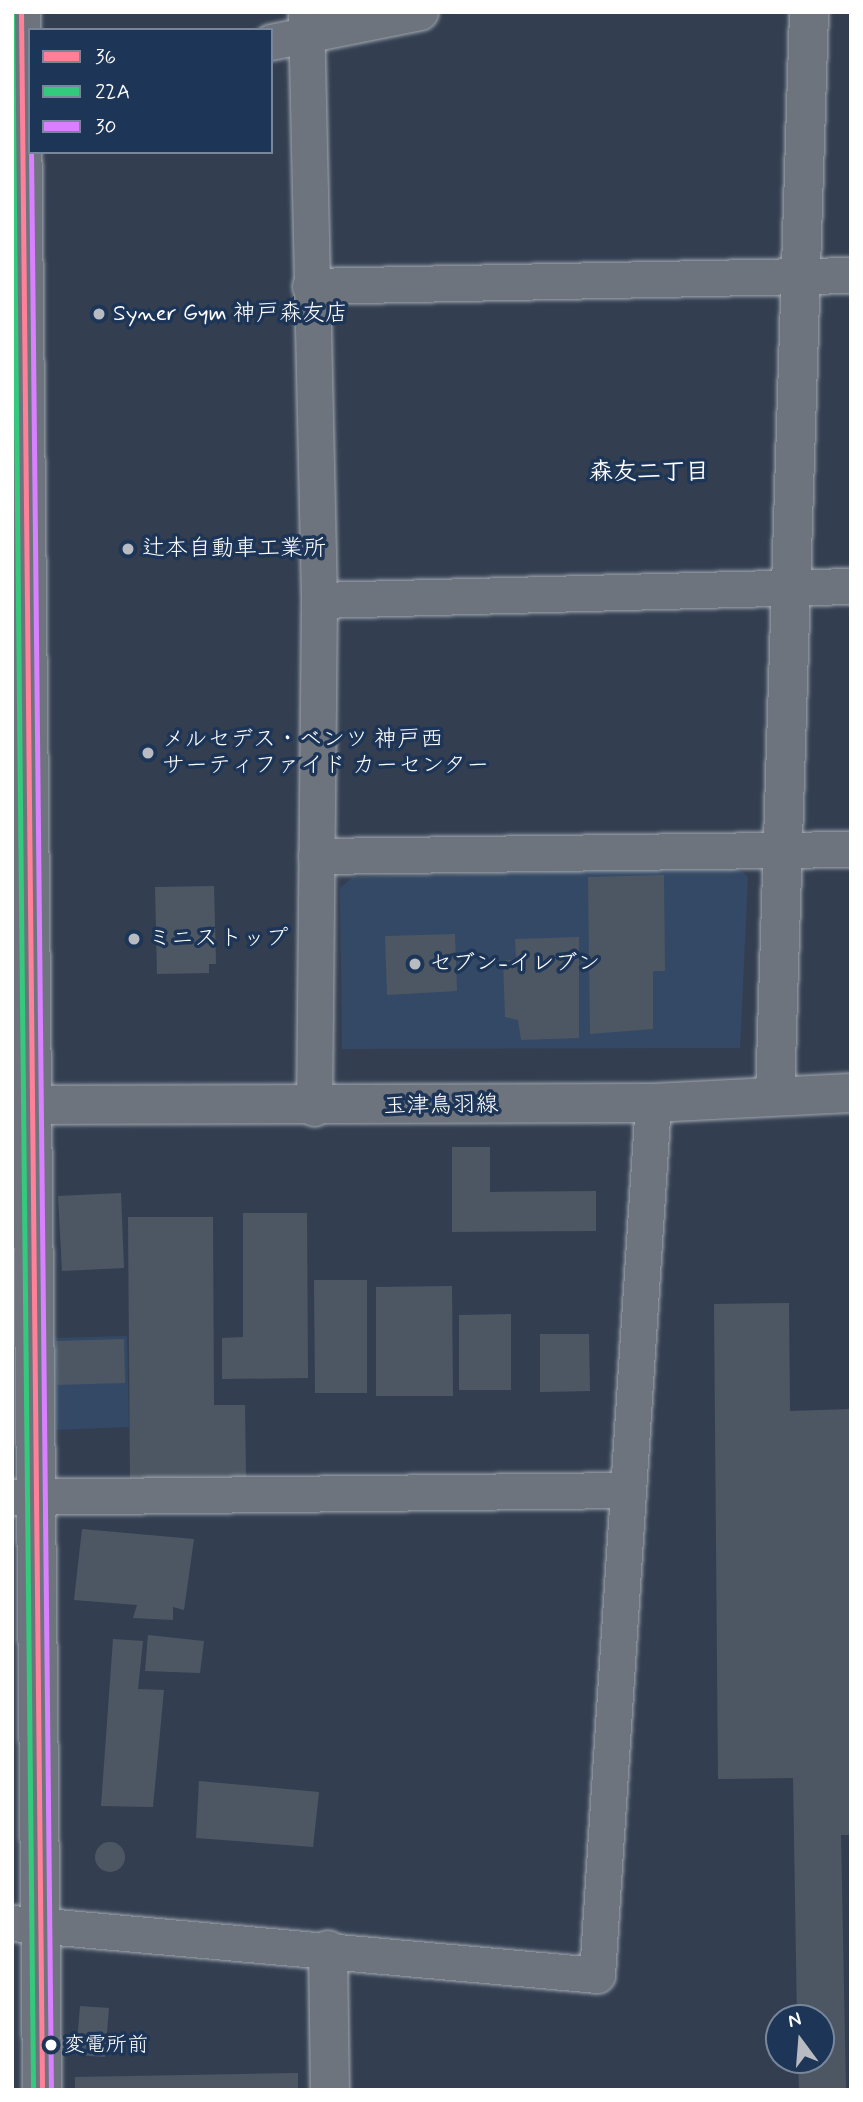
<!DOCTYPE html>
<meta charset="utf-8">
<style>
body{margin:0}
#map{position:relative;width:863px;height:2102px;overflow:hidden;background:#333f51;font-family:Mynerve,"Klee One",sans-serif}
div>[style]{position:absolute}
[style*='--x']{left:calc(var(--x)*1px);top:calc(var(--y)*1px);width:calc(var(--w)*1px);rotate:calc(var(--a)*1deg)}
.built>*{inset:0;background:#344965}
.building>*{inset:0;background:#4d5764}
.round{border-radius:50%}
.roads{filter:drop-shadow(0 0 2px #a3a9b1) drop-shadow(0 0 2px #a3a9b1)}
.street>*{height:35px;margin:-17.5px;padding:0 17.5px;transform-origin:17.5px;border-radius:17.5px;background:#6e747e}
.secondary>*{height:38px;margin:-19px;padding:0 19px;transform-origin:19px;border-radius:19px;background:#6e747e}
.highway>*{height:38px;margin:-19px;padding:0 19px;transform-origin:19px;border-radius:19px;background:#6e747e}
.bus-1>*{height:5px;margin:-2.5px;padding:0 2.5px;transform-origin:2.5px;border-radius:2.5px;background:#ff8098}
.bus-2>*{height:5px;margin:-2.5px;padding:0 2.5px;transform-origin:2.5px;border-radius:2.5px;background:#33ca7d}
.bus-3>*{height:5px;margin:-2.5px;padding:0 2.5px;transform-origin:2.5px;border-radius:2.5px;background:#d880ff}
.dots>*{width:19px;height:19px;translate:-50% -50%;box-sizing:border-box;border:4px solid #1d3557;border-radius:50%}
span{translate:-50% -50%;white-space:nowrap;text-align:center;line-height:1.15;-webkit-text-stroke:7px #1d3557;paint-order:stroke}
.bus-label{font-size:21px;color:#fff}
.left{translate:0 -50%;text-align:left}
.poi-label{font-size:23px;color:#fff}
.street-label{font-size:23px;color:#fff}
.neighbourhood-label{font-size:24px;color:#fff;font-weight:700}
.frame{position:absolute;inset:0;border:14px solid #fff;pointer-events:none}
.legend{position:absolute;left:28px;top:28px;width:245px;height:126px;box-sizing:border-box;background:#1d3557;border:2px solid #77869a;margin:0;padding:9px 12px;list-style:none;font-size:21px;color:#fff}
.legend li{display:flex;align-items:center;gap:14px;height:35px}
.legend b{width:35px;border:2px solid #77869a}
.north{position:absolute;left:765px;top:2004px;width:70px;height:70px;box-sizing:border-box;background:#1d3557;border:2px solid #77869a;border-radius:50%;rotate:344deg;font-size:19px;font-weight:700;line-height:28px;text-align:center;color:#fff}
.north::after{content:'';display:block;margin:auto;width:24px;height:32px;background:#b8bcc2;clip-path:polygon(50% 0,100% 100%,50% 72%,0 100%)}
</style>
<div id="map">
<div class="built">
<div style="clip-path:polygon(737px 867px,748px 877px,740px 1048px,342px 1049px,340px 888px,353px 877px)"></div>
<div style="clip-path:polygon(127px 1336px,129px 1427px,56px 1430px,54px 1338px)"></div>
</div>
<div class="building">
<div style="clip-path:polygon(664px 875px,665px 971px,653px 971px,653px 1029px,590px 1034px,588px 877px)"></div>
<div style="clip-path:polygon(214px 886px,216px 964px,209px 964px,209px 973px,157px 974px,155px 887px)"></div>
<div style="clip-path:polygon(455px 934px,457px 991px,387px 995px,385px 936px)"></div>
<div style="clip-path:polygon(579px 937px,579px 1038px,521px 1040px,518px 1020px,505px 1017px,503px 961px,516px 959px,515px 939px)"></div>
<div style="clip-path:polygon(452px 1147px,490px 1147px,490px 1192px,596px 1191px,596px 1231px,452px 1232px)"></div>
<div style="clip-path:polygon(121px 1193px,124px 1268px,62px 1271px,58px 1196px)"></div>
<div style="clip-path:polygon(243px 1213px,307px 1213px,308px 1378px,222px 1379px,222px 1338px,243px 1337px)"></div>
<div style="clip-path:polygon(128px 1217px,213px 1217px,214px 1405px,245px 1405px,246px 1477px,130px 1478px)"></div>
<div style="clip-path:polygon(314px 1280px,367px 1280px,367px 1393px,315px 1393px)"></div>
<div style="clip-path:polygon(452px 1286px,453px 1396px,376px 1396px,376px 1287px)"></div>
<div style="clip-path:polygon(789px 1303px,790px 1411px,851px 1409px,851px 1835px,841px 1835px,846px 2090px,799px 2090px,798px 2060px,821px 2060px,821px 2018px,797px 2018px,793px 1778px,718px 1779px,714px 1304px)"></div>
<div style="clip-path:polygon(511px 1314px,511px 1390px,459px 1390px,459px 1315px)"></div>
<div style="clip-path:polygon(540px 1334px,589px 1334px,590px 1391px,540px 1392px)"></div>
<div style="clip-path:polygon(124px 1339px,125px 1383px,57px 1385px,56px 1341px)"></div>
<div style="clip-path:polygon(82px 1529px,194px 1539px,184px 1610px,173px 1607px,173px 1620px,133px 1618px,137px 1605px,74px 1600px)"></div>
<div style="clip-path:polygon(148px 1635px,204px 1641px,200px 1673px,145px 1671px)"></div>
<div style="clip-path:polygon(113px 1639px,143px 1641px,138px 1689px,164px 1690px,153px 1807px,101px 1806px)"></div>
<div style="clip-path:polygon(199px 1781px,319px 1792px,313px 1847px,196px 1838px)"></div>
<div class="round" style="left:95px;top:1842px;width:30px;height:30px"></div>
<div style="clip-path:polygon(80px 2006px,109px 2008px,105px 2057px,76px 2055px)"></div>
<div style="clip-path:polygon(298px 2073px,298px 2090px,75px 2090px,75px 2077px)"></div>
</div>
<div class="roads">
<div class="street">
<div style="--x:306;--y:12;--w:588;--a:88.73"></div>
<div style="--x:319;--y:600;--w:508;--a:90.56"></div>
<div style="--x:271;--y:42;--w:152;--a:-11.4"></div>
<div style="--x:310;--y:286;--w:541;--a:-1.16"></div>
<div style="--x:319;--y:600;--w:532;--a:-1.51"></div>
<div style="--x:316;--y:856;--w:535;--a:-0.75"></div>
<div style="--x:12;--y:1497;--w:615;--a:-0.65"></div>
<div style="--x:12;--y:1923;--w:587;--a:5.08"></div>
<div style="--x:597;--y:1975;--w:874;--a:-86.33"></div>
</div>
<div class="secondary">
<div style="--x:775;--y:1095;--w:1084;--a:-88.2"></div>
<div style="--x:12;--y:1105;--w:641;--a:-0.18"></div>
<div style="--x:653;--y:1103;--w:198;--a:-2.9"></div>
<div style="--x:328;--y:1950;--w:140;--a:89.2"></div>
</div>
<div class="highway">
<div style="--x:21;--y:12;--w:2078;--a:89.42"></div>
</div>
</div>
<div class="bus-1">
<div style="--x:21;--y:12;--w:2078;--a:89.42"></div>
</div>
<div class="bus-2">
<div style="--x:12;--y:12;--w:2078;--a:89.42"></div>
</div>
<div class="bus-3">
<div style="--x:31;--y:152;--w:1938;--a:89.41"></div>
</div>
<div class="dots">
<div style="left:99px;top:314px;background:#b8bcc2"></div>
<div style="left:128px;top:549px;background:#b8bcc2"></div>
<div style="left:148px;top:753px;background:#b8bcc2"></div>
<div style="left:134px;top:939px;background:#b8bcc2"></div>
<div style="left:415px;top:964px;background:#b8bcc2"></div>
<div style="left:51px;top:2045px;background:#fff"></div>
</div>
<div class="bus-label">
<span class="left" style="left:64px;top:2045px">変電所前</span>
</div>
<div class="poi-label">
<span class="left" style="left:113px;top:314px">Syner Gym 神戸森友店</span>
<span class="left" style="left:142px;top:549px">辻本自動車工業所</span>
<span class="left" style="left:162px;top:753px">メルセデス・ベンツ 神戸西<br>サーティファイド カーセンター</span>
<span class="left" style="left:148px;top:939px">ミニストップ</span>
<span class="left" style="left:429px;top:964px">セブン-イレブン</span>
</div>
<div class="street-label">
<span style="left:441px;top:1106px;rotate:-1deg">玉津鳥羽線</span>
</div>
<div class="neighbourhood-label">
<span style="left:649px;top:473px">森友二丁目</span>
</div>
<div class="frame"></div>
<ul class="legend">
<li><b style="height:9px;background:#ff8098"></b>36</li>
<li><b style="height:9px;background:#33ca7d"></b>22A</li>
<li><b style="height:9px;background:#d880ff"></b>30</li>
</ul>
<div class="north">N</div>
</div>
